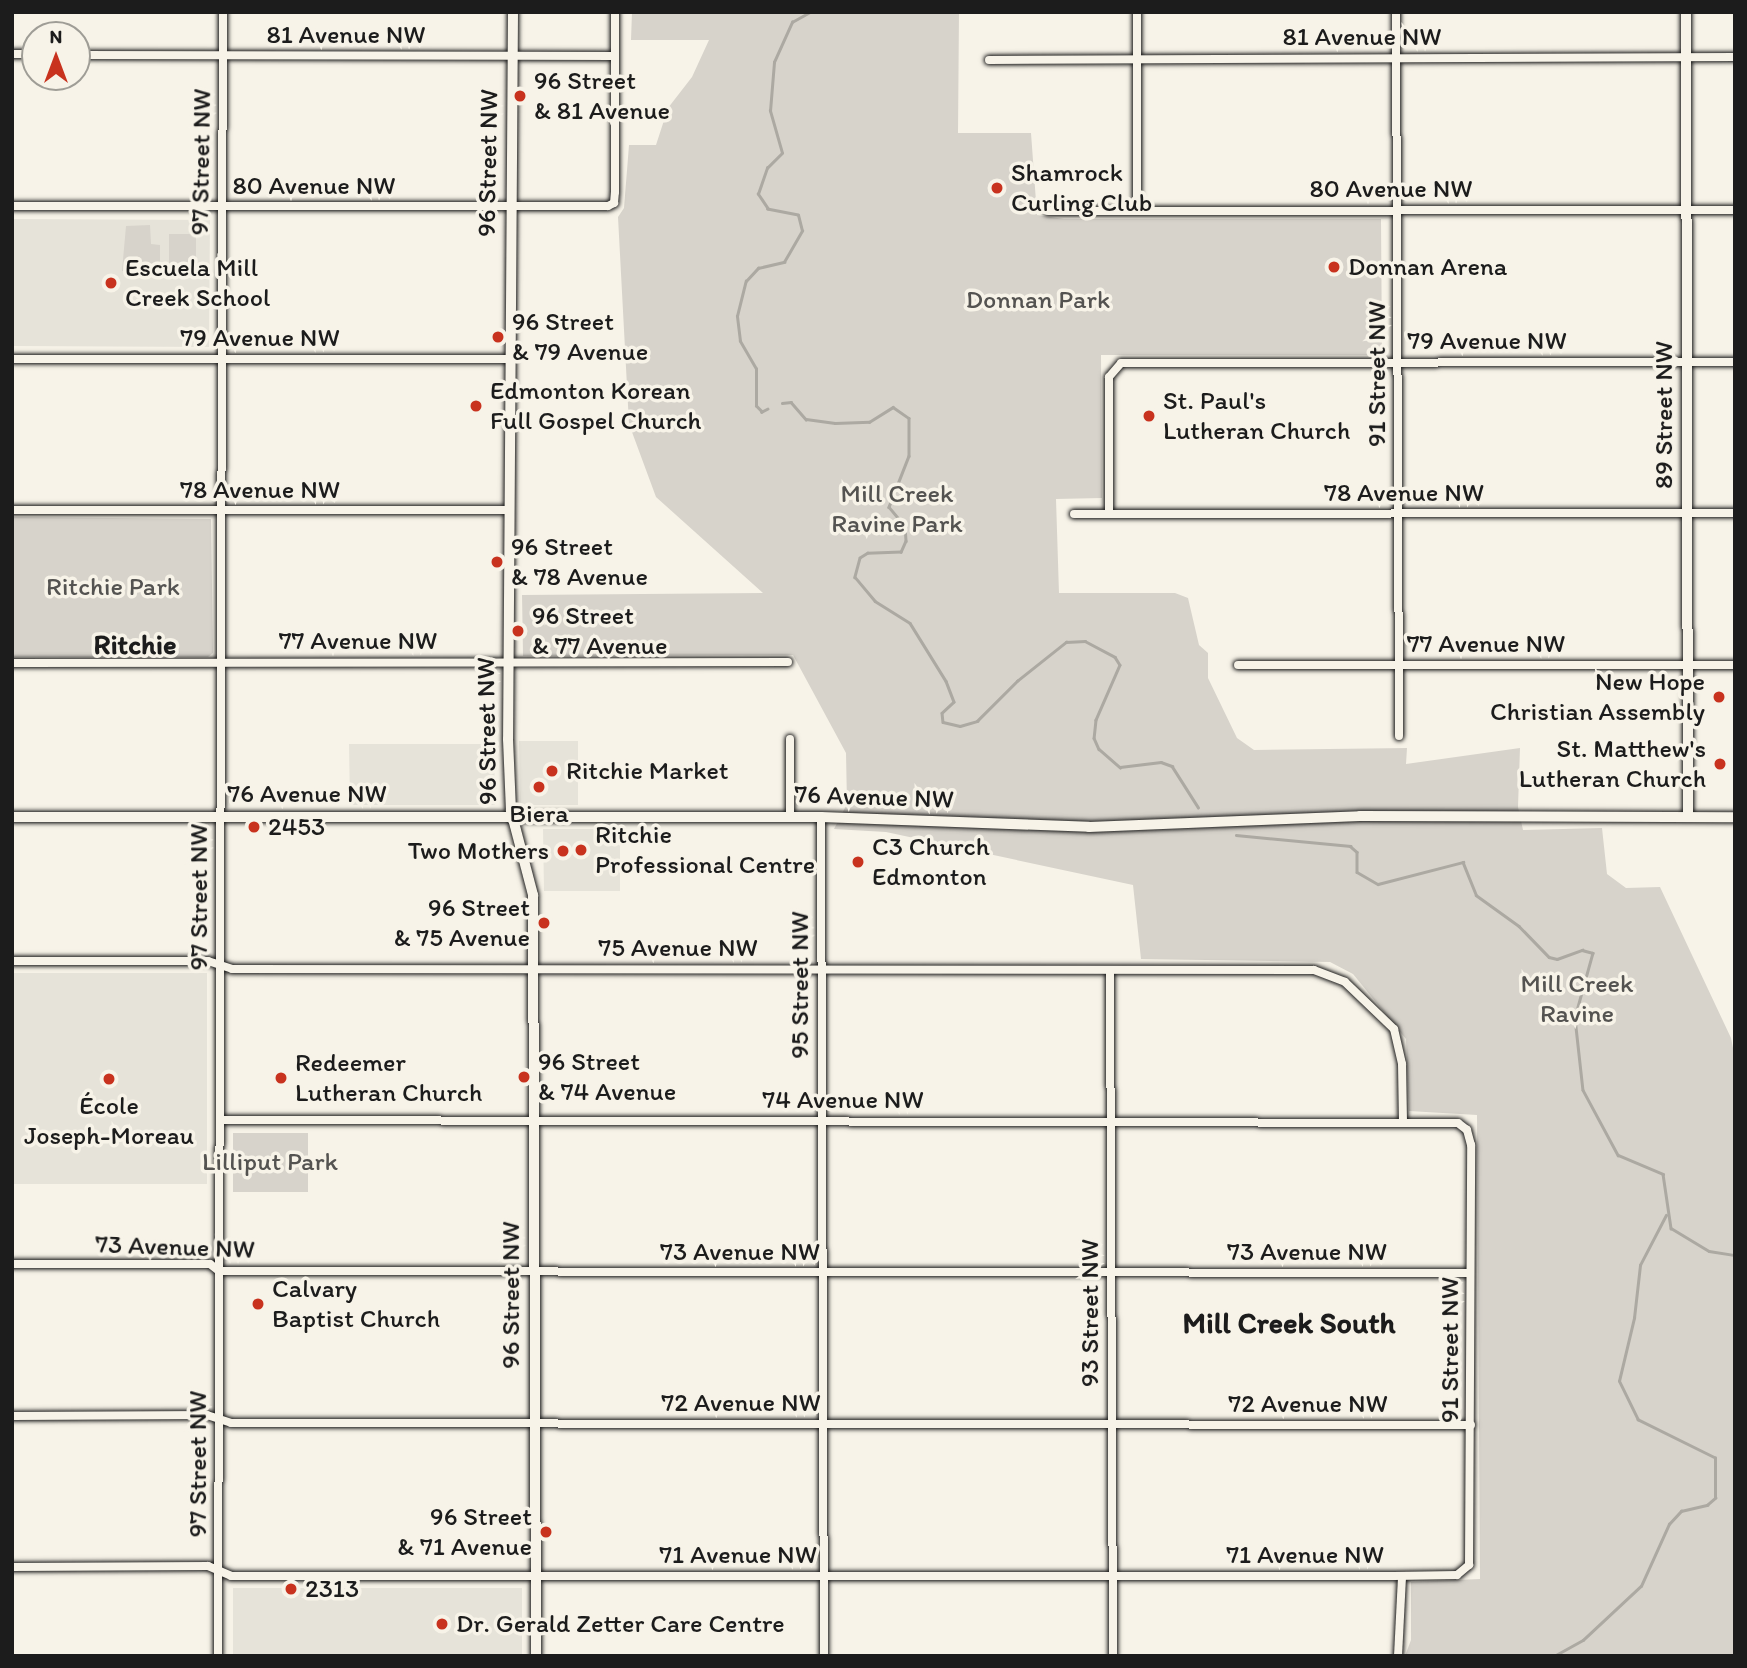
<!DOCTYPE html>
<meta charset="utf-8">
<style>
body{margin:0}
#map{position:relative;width:1747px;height:1668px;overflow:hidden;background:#f7f3e8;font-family:Itim,sans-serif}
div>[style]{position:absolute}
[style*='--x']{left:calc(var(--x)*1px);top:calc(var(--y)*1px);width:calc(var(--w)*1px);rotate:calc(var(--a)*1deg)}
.built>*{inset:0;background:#e6e3d9}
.green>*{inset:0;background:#d7d3cb}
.stream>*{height:2.5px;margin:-1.25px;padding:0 1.25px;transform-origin:1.25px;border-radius:1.25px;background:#aca9a2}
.roads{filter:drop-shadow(0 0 2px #1c1c1c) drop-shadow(0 0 2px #1c1c1c)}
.street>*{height:8px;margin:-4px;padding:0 4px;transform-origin:4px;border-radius:4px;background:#f7f3e8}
.secondary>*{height:10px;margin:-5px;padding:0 5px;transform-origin:5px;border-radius:5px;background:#f7f3e8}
.dots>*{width:19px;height:19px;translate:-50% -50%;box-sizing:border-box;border:4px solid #f7f3e8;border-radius:50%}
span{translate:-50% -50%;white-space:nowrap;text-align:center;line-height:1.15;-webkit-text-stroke:7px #f7f3e8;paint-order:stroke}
.street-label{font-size:26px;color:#1c1c1c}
.poi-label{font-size:26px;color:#1c1c1c}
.left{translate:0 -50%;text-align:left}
.right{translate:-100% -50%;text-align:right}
.park-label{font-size:26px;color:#545351}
.neighbourhood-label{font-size:28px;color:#1c1c1c;font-weight:700}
.quarter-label{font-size:30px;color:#1c1c1c;font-weight:700}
.frame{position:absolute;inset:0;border:14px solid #1c1c1c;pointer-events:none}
.north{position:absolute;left:21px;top:21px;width:70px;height:70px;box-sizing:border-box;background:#f7f3e8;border:2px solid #9f9d96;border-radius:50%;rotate:0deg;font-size:19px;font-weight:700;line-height:28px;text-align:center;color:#1c1c1c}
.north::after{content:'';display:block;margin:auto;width:24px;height:32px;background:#c8321e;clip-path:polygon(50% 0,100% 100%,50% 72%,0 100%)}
</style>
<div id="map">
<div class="built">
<div style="clip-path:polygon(12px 219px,210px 220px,209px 347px,12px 346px)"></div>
<div style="clip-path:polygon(519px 741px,578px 741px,578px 805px,520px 805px)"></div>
<div style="clip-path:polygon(349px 744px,494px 744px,495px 805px,350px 805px)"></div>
<div style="clip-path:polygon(543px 829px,620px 829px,620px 891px,544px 891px)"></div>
<div style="clip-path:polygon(12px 973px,207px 973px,207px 1184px,12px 1184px)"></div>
<div style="clip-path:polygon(233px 1588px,522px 1588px,522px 1656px,233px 1656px)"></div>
</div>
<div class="green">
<div style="clip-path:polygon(632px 12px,959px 12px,958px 133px,1031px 133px,1037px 215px,1064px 219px,1381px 219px,1382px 355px,1101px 355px,1102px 498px,1056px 499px,1059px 593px,1175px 593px,1188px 598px,1199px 645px,1208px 653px,1208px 678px,1237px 738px,1254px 750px,1407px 748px,1406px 764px,1520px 748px,1518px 807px,1523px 830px,1602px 828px,1607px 874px,1626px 888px,1660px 887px,1731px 1038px,1735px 1058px,1735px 1656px,1405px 1656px,1411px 1640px,1411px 1582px,1480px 1579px,1477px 1115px,1409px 1111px,1406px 1039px,1353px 974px,1330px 962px,1141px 959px,1133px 885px,886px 832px,834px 829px,847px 804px,846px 753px,793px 655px,523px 656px,522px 595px,763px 593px,656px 497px,629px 424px,618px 217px,624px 208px,629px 145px,656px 145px,668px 108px,692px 77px,709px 40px,631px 40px)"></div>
<div style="clip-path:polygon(150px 225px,151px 244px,160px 245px,160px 271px,122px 271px,126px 226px)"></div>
<div style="clip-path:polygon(169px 234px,196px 234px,196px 257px,184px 266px,169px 265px)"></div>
<div style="clip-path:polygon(12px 517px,211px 519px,213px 653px,208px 657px,12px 657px)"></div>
<div style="clip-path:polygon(233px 1133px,308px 1133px,308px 1192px,233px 1192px)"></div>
</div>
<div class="stream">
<div style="--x:782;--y:403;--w:9;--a:-6"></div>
<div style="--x:791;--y:402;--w:23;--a:49"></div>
<div style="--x:806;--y:419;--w:29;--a:8"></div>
<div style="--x:835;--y:423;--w:34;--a:-2"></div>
<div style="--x:869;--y:422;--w:28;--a:-32"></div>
<div style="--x:893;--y:407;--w:19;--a:35"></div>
<div style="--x:909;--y:418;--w:38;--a:90"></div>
<div style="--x:909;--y:456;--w:55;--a:111.4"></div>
<div style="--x:889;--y:507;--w:25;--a:50"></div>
<div style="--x:905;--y:526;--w:15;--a:86"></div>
<div style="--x:906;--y:541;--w:12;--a:114"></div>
<div style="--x:901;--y:552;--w:33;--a:178"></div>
<div style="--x:868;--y:553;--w:9;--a:148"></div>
<div style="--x:860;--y:558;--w:20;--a:105"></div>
<div style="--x:855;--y:577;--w:31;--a:50"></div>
<div style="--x:875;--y:601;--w:41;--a:32.2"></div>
<div style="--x:910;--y:623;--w:68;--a:58.2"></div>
<div style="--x:946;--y:681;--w:22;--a:69"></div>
<div style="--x:954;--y:702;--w:16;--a:137"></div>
<div style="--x:942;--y:713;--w:9;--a:84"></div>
<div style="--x:943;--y:722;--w:17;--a:13"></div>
<div style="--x:960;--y:726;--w:18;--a:-16"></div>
<div style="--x:977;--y:721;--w:57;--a:-45"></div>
<div style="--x:1017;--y:681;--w:63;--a:-38.5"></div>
<div style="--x:1066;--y:642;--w:19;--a:-3"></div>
<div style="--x:1085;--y:641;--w:34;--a:28"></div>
<div style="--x:1115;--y:657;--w:9;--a:58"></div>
<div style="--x:1120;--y:665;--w:60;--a:113.6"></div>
<div style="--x:1096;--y:720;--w:18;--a:96"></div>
<div style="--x:1094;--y:738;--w:12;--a:66"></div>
<div style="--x:1099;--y:749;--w:28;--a:41"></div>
<div style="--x:1120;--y:767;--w:41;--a:-7"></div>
<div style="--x:1161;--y:762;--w:12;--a:20"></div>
<div style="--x:1172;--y:766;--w:49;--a:57.6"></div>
<div style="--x:768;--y:409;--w:7;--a:153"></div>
<div style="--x:762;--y:412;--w:8;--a:-135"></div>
<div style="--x:756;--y:406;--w:37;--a:-90"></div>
<div style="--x:756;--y:369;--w:32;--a:-120"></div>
<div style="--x:740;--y:341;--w:25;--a:-97"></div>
<div style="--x:737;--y:316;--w:36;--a:-76"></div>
<div style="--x:746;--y:281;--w:18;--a:-47"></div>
<div style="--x:758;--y:268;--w:27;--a:-13"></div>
<div style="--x:784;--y:262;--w:36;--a:-60"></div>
<div style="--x:802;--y:231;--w:16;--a:-104"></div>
<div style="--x:798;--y:215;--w:31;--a:-169"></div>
<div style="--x:768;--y:209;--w:18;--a:-124"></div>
<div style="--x:758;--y:194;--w:28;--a:-71"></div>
<div style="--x:767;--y:168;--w:21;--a:-45"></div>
<div style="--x:782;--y:153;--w:44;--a:-105.9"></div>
<div style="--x:770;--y:111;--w:49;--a:-85.3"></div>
<div style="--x:774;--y:62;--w:44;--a:-65.8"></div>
<div style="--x:792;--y:22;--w:21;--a:-29"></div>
<div style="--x:1236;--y:835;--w:115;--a:5.5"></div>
<div style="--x:1350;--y:846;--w:9;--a:41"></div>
<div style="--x:1357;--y:852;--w:20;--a:90"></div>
<div style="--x:1357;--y:872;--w:24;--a:30"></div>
<div style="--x:1378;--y:884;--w:88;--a:-14.5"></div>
<div style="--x:1463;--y:862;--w:35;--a:68"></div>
<div style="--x:1476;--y:895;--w:53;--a:35.8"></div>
<div style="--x:1519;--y:926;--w:43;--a:45.9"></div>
<div style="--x:1549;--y:957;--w:8;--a:14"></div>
<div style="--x:1557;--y:959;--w:27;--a:-20"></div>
<div style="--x:1582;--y:950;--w:11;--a:15"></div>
<div style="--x:1593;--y:953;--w:67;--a:105.5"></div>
<div style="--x:1575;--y:1018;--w:72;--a:83.7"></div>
<div style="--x:1583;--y:1090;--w:74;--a:61.7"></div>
<div style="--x:1618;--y:1155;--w:49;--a:22.9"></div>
<div style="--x:1663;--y:1174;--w:55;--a:81.6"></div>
<div style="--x:1671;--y:1228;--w:44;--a:31.2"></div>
<div style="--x:1709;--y:1251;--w:26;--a:9"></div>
<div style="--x:1554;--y:1656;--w:33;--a:-29"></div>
<div style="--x:1583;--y:1640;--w:79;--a:-43"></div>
<div style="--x:1641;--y:1586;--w:68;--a:-65.7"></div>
<div style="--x:1669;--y:1524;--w:18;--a:-47"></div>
<div style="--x:1681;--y:1511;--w:27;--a:-13"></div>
<div style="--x:1707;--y:1505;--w:11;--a:-41"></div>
<div style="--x:1715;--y:1498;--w:40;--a:-90"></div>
<div style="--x:1715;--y:1458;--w:86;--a:-153.7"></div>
<div style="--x:1638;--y:1420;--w:43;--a:-116"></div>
<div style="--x:1619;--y:1381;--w:65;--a:-76.6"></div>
<div style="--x:1634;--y:1318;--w:53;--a:-83.5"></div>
<div style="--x:1640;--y:1265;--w:56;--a:-62.5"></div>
</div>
<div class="roads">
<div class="street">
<div style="--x:1137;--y:12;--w:199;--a:90"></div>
<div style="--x:1396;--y:12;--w:724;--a:89.76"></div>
<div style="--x:12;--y:54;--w:23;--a:0"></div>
<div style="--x:77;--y:55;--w:538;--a:0.11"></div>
<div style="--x:989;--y:60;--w:746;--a:-0.23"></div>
<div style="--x:12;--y:206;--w:596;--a:0"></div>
<div style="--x:608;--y:206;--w:7;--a:-27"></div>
<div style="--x:614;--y:203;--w:11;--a:-85"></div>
<div style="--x:615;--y:192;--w:180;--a:-90"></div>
<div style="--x:1048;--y:211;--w:687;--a:-0.08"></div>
<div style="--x:12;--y:359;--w:496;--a:0"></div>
<div style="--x:12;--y:510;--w:496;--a:0"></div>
<div style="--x:1074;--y:514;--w:661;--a:-0.09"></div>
<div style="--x:1109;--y:514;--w:137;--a:-90"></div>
<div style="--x:1109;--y:377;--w:18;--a:-49"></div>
<div style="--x:1121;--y:363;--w:614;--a:-0.09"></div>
<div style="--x:12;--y:663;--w:776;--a:-0.07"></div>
<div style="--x:1238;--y:665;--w:497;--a:0"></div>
<div style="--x:790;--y:817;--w:78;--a:-90"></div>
<div style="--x:821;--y:817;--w:839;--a:89.8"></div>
<div style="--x:12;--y:961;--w:196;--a:0"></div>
<div style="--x:208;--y:961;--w:25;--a:18"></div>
<div style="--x:232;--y:969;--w:1082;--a:0.05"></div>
<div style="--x:1314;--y:970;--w:33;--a:21"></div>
<div style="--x:1345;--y:982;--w:68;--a:43.8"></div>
<div style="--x:1394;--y:1029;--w:36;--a:77"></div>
<div style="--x:1402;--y:1064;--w:57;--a:89"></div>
<div style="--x:1110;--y:970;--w:686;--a:89.75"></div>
<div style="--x:12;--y:1264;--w:198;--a:0"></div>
<div style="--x:210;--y:1264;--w:11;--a:38"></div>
<div style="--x:219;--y:1271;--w:12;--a:0"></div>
<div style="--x:231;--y:1271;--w:1239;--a:0.09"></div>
<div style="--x:12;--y:1416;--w:195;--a:-0.3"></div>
<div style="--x:207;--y:1415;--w:25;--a:18"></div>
<div style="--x:231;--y:1423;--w:1240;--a:0.09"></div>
<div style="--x:12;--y:1567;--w:196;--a:-0.3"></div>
<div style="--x:208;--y:1566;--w:25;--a:23"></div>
<div style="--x:231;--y:1576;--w:1163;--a:0"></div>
<div style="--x:1394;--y:1576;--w:63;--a:-0.9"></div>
<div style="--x:1457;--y:1575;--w:16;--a:-40"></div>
<div style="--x:1469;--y:1565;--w:420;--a:-89.7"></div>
<div style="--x:1471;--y:1145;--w:16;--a:-105"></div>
<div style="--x:1467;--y:1130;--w:11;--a:-142"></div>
<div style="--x:1458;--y:1123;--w:1238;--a:-179.86"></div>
<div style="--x:218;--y:1656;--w:1644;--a:-89.83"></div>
<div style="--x:1398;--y:1656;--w:80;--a:-87.1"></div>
</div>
<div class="secondary">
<div style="--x:513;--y:12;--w:727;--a:90.39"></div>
<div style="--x:508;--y:739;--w:72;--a:87.6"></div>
<div style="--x:511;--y:811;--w:87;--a:75.3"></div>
<div style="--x:533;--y:895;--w:761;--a:89.77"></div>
<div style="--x:1686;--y:12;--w:805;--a:89.86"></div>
<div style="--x:12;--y:817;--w:809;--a:0"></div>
<div style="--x:821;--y:817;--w:268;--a:2.1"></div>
<div style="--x:1089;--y:827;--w:271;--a:-2.3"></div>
<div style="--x:1360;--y:816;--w:375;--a:0.2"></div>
</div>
</div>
<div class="dots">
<div style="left:520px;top:96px;background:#c8321e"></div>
<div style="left:997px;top:188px;background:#c8321e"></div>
<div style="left:1334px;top:267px;background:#c8321e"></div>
<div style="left:111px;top:283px;background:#c8321e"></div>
<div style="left:498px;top:337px;background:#c8321e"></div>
<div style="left:476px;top:406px;background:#c8321e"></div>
<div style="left:1149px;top:416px;background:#c8321e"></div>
<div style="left:497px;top:562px;background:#c8321e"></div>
<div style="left:518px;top:631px;background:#c8321e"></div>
<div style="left:1719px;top:697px;background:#c8321e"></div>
<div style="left:1720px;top:764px;background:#c8321e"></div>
<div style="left:552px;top:771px;background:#c8321e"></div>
<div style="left:539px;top:787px;background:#c8321e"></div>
<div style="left:254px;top:827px;background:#c8321e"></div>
<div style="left:581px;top:850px;background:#c8321e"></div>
<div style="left:563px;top:851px;background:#c8321e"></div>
<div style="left:858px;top:862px;background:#c8321e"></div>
<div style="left:544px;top:923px;background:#c8321e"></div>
<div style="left:524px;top:1077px;background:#c8321e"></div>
<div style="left:281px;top:1078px;background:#c8321e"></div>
<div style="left:109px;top:1079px;background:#c8321e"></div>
<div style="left:258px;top:1304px;background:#c8321e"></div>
<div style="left:546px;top:1532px;background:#c8321e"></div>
<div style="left:291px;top:1589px;background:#c8321e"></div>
<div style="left:442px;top:1624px;background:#c8321e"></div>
</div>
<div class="street-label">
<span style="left:346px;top:35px">81 Avenue NW</span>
<span style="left:1362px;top:37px">81 Avenue NW</span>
<span style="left:201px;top:162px;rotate:-89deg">97 Street NW</span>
<span style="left:488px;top:163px;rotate:-89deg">96 Street NW</span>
<span style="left:314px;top:186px">80 Avenue NW</span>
<span style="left:1391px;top:189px">80 Avenue NW</span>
<span style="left:260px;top:338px">79 Avenue NW</span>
<span style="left:1487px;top:341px">79 Avenue NW</span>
<span style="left:1377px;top:374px;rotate:-90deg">91 Street NW</span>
<span style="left:1664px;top:415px;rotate:-90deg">89 Street NW</span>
<span style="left:260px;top:490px">78 Avenue NW</span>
<span style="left:1404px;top:493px">78 Avenue NW</span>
<span style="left:358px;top:641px">77 Avenue NW</span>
<span style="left:1486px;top:644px">77 Avenue NW</span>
<span style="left:487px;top:731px;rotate:-91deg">96 Street NW</span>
<span style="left:307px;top:794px">76 Avenue NW</span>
<span style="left:874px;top:797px;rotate:2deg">76 Avenue NW</span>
<span style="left:199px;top:897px;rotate:-90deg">97 Street NW</span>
<span style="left:678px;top:948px">75 Avenue NW</span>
<span style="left:800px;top:985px;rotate:-90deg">95 Street NW</span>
<span style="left:843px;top:1100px">74 Avenue NW</span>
<span style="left:175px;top:1247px;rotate:2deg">73 Avenue NW</span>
<span style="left:740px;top:1252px">73 Avenue NW</span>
<span style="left:1307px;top:1252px">73 Avenue NW</span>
<span style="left:511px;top:1295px;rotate:-90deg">96 Street NW</span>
<span style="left:1090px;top:1313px;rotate:-90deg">93 Street NW</span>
<span style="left:1450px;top:1350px;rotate:-90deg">91 Street NW</span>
<span style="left:741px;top:1403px">72 Avenue NW</span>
<span style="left:1308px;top:1404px">72 Avenue NW</span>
<span style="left:198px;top:1464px;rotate:-90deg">97 Street NW</span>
<span style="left:738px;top:1555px">71 Avenue NW</span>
<span style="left:1305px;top:1555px">71 Avenue NW</span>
</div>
<div class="poi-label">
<span class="left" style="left:534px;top:96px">96 Street<br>&amp; 81 Avenue</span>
<span class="left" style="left:1011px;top:188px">Shamrock<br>Curling Club</span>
<span class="left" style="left:1348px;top:267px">Donnan Arena</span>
<span class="left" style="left:125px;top:283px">Escuela Mill<br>Creek School</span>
<span class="left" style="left:512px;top:337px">96 Street<br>&amp; 79 Avenue</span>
<span class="left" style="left:490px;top:406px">Edmonton Korean<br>Full Gospel Church</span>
<span class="left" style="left:1163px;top:416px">St. Paul's<br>Lutheran Church</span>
<span class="left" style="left:511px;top:562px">96 Street<br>&amp; 78 Avenue</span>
<span class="left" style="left:532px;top:631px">96 Street<br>&amp; 77 Avenue</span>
<span class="right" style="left:1705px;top:697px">New Hope<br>Christian Assembly</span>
<span class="right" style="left:1706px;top:764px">St. Matthew's<br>Lutheran Church</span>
<span class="left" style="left:566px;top:771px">Ritchie Market</span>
<span style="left:539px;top:814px">Biera</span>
<span class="left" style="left:268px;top:827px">2453</span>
<span class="left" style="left:595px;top:850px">Ritchie<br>Professional Centre</span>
<span class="left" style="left:872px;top:862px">C3 Church<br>Edmonton</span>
<span class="right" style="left:549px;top:851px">Two Mothers</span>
<span class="right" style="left:530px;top:923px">96 Street<br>&amp; 75 Avenue</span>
<span class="left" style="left:538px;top:1077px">96 Street<br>&amp; 74 Avenue</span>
<span class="left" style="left:295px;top:1078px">Redeemer<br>Lutheran Church</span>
<span style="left:109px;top:1121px">École<br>Joseph-Moreau</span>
<span class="left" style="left:272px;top:1304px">Calvary<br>Baptist Church</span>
<span class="right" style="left:532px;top:1532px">96 Street<br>&amp; 71 Avenue</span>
<span class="left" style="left:305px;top:1589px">2313</span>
<span class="left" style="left:456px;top:1624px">Dr. Gerald Zetter Care Centre</span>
</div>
<div class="park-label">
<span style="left:1038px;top:300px">Donnan Park</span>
<span style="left:897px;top:509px">Mill Creek<br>Ravine Park</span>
<span style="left:113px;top:587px">Ritchie Park</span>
<span style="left:1577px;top:999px">Mill Creek<br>Ravine</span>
<span style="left:270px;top:1162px">Lilliput Park</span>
</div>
<div class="neighbourhood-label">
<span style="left:135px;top:644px">Ritchie</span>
</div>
<div class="quarter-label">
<span style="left:1289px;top:1323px">Mill Creek South</span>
</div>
<div class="frame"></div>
<div class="north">N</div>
</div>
